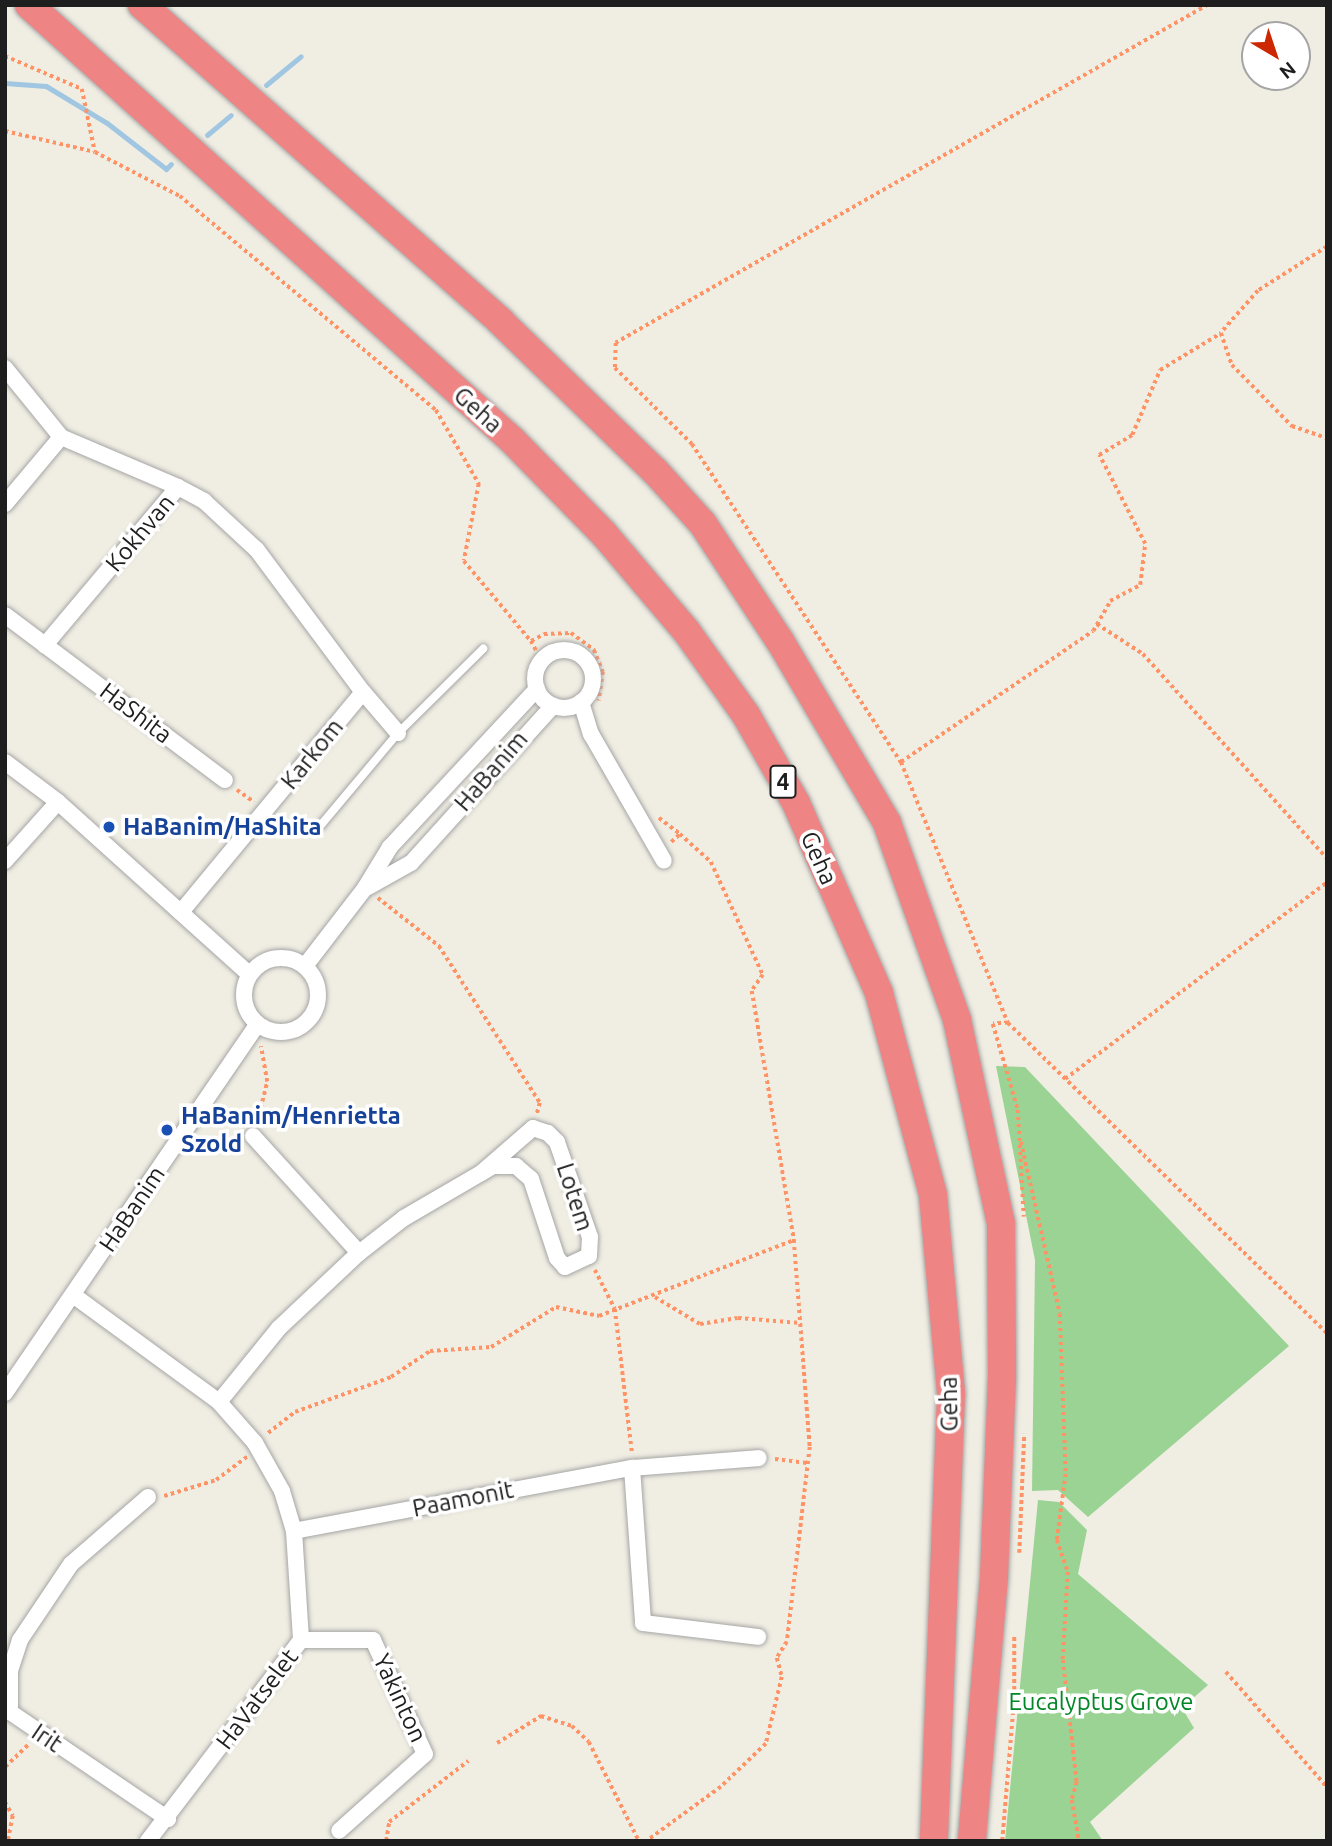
<!DOCTYPE html>
<style>
body{margin:0}
#map{position:relative;width:1332px;height:1846px;overflow:hidden;background:#f0eee3;font-family:Ubuntu,sans-serif}
div>[style]{position:absolute}
[style*='--x']{left:calc(var(--x)*1px);top:calc(var(--y)*1px);width:calc(var(--w)*1px);rotate:calc(var(--a)*1deg)}
.forest>*{inset:0;background:#9bd395}
.stream>*{height:5px;margin:-2.5px;padding:0 2.5px;transform-origin:2.5px;border-radius:2.5px;background:#a0c6e1}
.path>*{height:3.5px;margin-top:-1.75px;transform-origin:0;background:repeating-linear-gradient(90deg,#ff9365 0 3.5px,transparent 0 7px)}
.roads{filter:drop-shadow(0 0 2px #a5a5a5) drop-shadow(0 0 2px #a5a5a5)}
.lane>*{height:8px;margin:-4px;padding:0 4px;transform-origin:4px;border-radius:4px;background:#fff}
.street>*{height:16px;margin:-8px;padding:0 8px;transform-origin:8px;border-radius:8px;background:#fff}
.street>.ring{margin:-8px;padding:0;box-sizing:content-box;background:none;border:16px solid #fff;border-radius:50%}
.highway>*{height:28px;margin:-14px;padding:0 14px;transform-origin:14px;border-radius:14px;background:#ee8584}
.dots>*{width:19px;height:19px;translate:-50% -50%;box-sizing:border-box;border:4px solid #fff;border-radius:50%}
span{translate:-50% -50%;white-space:nowrap;text-align:center;line-height:1.15;-webkit-text-stroke:7px #fff;paint-order:stroke}
.shield-label span{padding:2px 5px;background:#fff;border:2px solid;border-radius:5px;-webkit-text-stroke-width:0}
.shield-label{font-size:23px;color:#1e1e1e;font-weight:700}
.street-label{font-size:24px;color:#1e1e1e}
.transit-label{font-size:24px;color:#164399;font-weight:700}
.left{translate:0 -50%;text-align:left}
.park-label{font-size:24px;color:#028626}
.frame{position:absolute;inset:0;border:7px solid #1e1e1e;pointer-events:none}
.north{position:absolute;left:1241px;top:21px;width:70px;height:70px;box-sizing:border-box;background:#fff;border:2px solid #a5a5a5;border-radius:50%;rotate:141deg;font-size:19px;font-weight:700;line-height:28px;text-align:center;color:#1e1e1e}
.north::after{content:'';display:block;margin:auto;width:24px;height:32px;background:#cc2700;clip-path:polygon(50% 0,100% 100%,50% 72%,0 100%)}
</style>
<div id="map">
<div class="forest">
<div style="clip-path:polygon(996px 1066px,1025px 1067px,1289px 1346px,1088px 1517px,1058px 1490px,1032px 1491px,1035px 1260px)"></div>
<div style="clip-path:polygon(1038px 1500px,1059px 1502px,1087px 1530px,1078px 1574px,1208px 1685px,1182px 1708px,1194px 1728px,1090px 1822px,1103px 1841px,1005px 1841px)"></div>
</div>
<div class="stream">
<div style="--x:5;--y:83;--w:41;--a:4.2"></div>
<div style="--x:46;--y:86;--w:71;--a:31.2"></div>
<div style="--x:107;--y:123;--w:75;--a:37.9"></div>
<div style="--x:166;--y:169;--w:7;--a:-45"></div>
<div style="--x:266;--y:85;--w:45;--a:-39.6"></div>
<div style="--x:207;--y:135;--w:31;--a:-40"></div>
</div>
<div class="path">
<div style="--x:1208;--y:5;--w:682;--a:150.28"></div>
<div style="--x:616;--y:343;--w:25;--a:92"></div>
<div style="--x:615;--y:368;--w:108;--a:44.6"></div>
<div style="--x:692;--y:444;--w:381;--a:56.7"></div>
<div style="--x:901;--y:762;--w:282;--a:67.7"></div>
<div style="--x:1008;--y:1023;--w:445;--a:44.2"></div>
<div style="--x:5;--y:56;--w:84;--a:23.2"></div>
<div style="--x:82;--y:89;--w:64;--a:78.3"></div>
<div style="--x:5;--y:131;--w:92;--a:13.1"></div>
<div style="--x:95;--y:152;--w:96;--a:27.4"></div>
<div style="--x:180;--y:196;--w:334;--a:39.9"></div>
<div style="--x:436;--y:410;--w:86;--a:59.8"></div>
<div style="--x:479;--y:484;--w:78;--a:101"></div>
<div style="--x:464;--y:561;--w:104;--a:50.1"></div>
<div style="--x:531;--y:641;--w:23;--a:61"></div>
<div style="--x:1327;--y:247;--w:82;--a:147.5"></div>
<div style="--x:1258;--y:291;--w:56;--a:131.4"></div>
<div style="--x:1221;--y:333;--w:34;--a:71"></div>
<div style="--x:1232;--y:365;--w:86;--a:45.5"></div>
<div style="--x:1292;--y:426;--w:37;--a:19"></div>
<div style="--x:1097;--y:624;--w:55;--a:33.1"></div>
<div style="--x:1143;--y:654;--w:275;--a:48"></div>
<div style="--x:531;--y:641;--w:15;--a:-28"></div>
<div style="--x:544;--y:634;--w:27;--a:-2"></div>
<div style="--x:571;--y:633;--w:29;--a:36"></div>
<div style="--x:594;--y:650;--w:24;--a:68"></div>
<div style="--x:603;--y:672;--w:29;--a:98"></div>
<div style="--x:901;--y:762;--w:232;--a:-34.3"></div>
<div style="--x:1093;--y:631;--w:34;--a:-60"></div>
<div style="--x:1110;--y:601;--w:34;--a:-28"></div>
<div style="--x:1140;--y:585;--w:41;--a:-83"></div>
<div style="--x:1145;--y:544;--w:100;--a:-117.3"></div>
<div style="--x:1099;--y:455;--w:39;--a:-31"></div>
<div style="--x:1132;--y:435;--w:71;--a:-66.7"></div>
<div style="--x:1160;--y:370;--w:71;--a:-31.2"></div>
<div style="--x:237;--y:790;--w:21;--a:35"></div>
<div style="--x:659;--y:818;--w:26;--a:37"></div>
<div style="--x:671;--y:842;--w:12;--a:-42"></div>
<div style="--x:680;--y:834;--w:42;--a:42.1"></div>
<div style="--x:711;--y:862;--w:124;--a:65.3"></div>
<div style="--x:763;--y:975;--w:19;--a:125"></div>
<div style="--x:752;--y:991;--w:253;--a:80.4"></div>
<div style="--x:378;--y:898;--w:78;--a:38.2"></div>
<div style="--x:439;--y:946;--w:187;--a:57.2"></div>
<div style="--x:540;--y:1103;--w:11;--a:105"></div>
<div style="--x:1008;--y:1023;--w:15;--a:176"></div>
<div style="--x:993;--y:1024;--w:90;--a:73.8"></div>
<div style="--x:1018;--y:1110;--w:107;--a:86.8"></div>
<div style="--x:1065;--y:1079;--w:328;--a:-36.9"></div>
<div style="--x:257;--y:1122;--w:41;--a:-76"></div>
<div style="--x:267;--y:1082;--w:36;--a:-100"></div>
<div style="--x:1021;--y:1142;--w:176;--a:77.2"></div>
<div style="--x:1060;--y:1314;--w:160;--a:87.9"></div>
<div style="--x:1066;--y:1474;--w:67;--a:97.8"></div>
<div style="--x:1057;--y:1540;--w:34;--a:71"></div>
<div style="--x:1068;--y:1572;--w:88;--a:93.3"></div>
<div style="--x:1063;--y:1660;--w:123;--a:83.5"></div>
<div style="--x:1077;--y:1782;--w:19;--a:106"></div>
<div style="--x:1072;--y:1800;--w:42;--a:80.3"></div>
<div style="--x:595;--y:1270;--w:44;--a:62.9"></div>
<div style="--x:615;--y:1309;--w:144;--a:83.2"></div>
<div style="--x:655;--y:1297;--w:52;--a:31"></div>
<div style="--x:700;--y:1324;--w:38;--a:-9"></div>
<div style="--x:738;--y:1318;--w:63;--a:4.5"></div>
<div style="--x:268;--y:1433;--w:34;--a:-38"></div>
<div style="--x:295;--y:1412;--w:102;--a:-20"></div>
<div style="--x:391;--y:1377;--w:47;--a:-33.7"></div>
<div style="--x:430;--y:1351;--w:61;--a:-3.8"></div>
<div style="--x:491;--y:1347;--w:76;--a:-31.6"></div>
<div style="--x:556;--y:1307;--w:44;--a:11.8"></div>
<div style="--x:599;--y:1316;--w:209;--a:-21.3"></div>
<div style="--x:794;--y:1240;--w:208;--a:85.6"></div>
<div style="--x:810;--y:1447;--w:196;--a:96.7"></div>
<div style="--x:787;--y:1642;--w:19;--a:122"></div>
<div style="--x:777;--y:1658;--w:20;--a:75"></div>
<div style="--x:782;--y:1677;--w:69;--a:103.4"></div>
<div style="--x:766;--y:1744;--w:62;--a:136.3"></div>
<div style="--x:721;--y:1787;--w:92;--a:143.9"></div>
<div style="--x:775;--y:1459;--w:34;--a:7"></div>
<div style="--x:164;--y:1496;--w:54;--a:-17.1"></div>
<div style="--x:216;--y:1480;--w:39;--a:-37"></div>
<div style="--x:1019;--y:1553;--w:119;--a:-87.6"></div>
<div style="--x:1226;--y:1672;--w:153;--a:48.7"></div>
<div style="--x:497;--y:1743;--w:52;--a:-31.5"></div>
<div style="--x:541;--y:1716;--w:33;--a:18"></div>
<div style="--x:572;--y:1726;--w:23;--a:43"></div>
<div style="--x:589;--y:1742;--w:111;--a:63.2"></div>
<div style="--x:5;--y:1767;--w:33;--a:-44"></div>
<div style="--x:5;--y:1802;--w:16;--a:60"></div>
<div style="--x:13;--y:1816;--w:25;--a:101"></div>
<div style="--x:386;--y:1841;--w:19;--a:-81"></div>
<div style="--x:389;--y:1822;--w:100;--a:-37.7"></div>
<div style="--x:1002;--y:1841;--w:144;--a:-85.2"></div>
<div style="--x:1014;--y:1697;--w:60;--a:-90"></div>
</div>
<div class="roads">
<div class="lane">
<div style="--x:320;--y:826;--w:121;--a:-50"></div>
<div style="--x:398;--y:733;--w:120;--a:-44.7"></div>
</div>
<div class="street">
<div style="--x:5;--y:368;--w:89;--a:50.9"></div>
<div style="--x:61;--y:437;--w:127;--a:23.1"></div>
<div style="--x:178;--y:487;--w:207;--a:130.1"></div>
<div style="--x:178;--y:487;--w:30;--a:28"></div>
<div style="--x:204;--y:501;--w:72;--a:42.8"></div>
<div style="--x:257;--y:550;--w:177;--a:53.3"></div>
<div style="--x:363;--y:692;--w:286;--a:129.6"></div>
<div style="--x:5;--y:504;--w:87;--a:-50.1"></div>
<div style="--x:5;--y:615;--w:275;--a:36.9"></div>
<div class="ring" style="left:535px;top:650px;width:42px;height:42px"></div>
<div style="--x:363;--y:692;--w:54;--a:49.5"></div>
<div style="--x:581;--y:702;--w:34;--a:73"></div>
<div style="--x:591;--y:734;--w:146;--a:60.1"></div>
<div style="--x:5;--y:762;--w:66;--a:37"></div>
<div style="--x:58;--y:802;--w:257;--a:42"></div>
<div style="--x:5;--y:861;--w:79;--a:-48.1"></div>
<div style="--x:368;--y:887;--w:49;--a:-29.2"></div>
<div style="--x:411;--y:863;--w:212;--a:-47.9"></div>
<div class="ring" style="left:244px;top:958px;width:58px;height:58px"></div>
<div style="--x:305;--y:966;--w:98;--a:-52.4"></div>
<div style="--x:365;--y:888;--w:48;--a:-58.6"></div>
<div style="--x:390;--y:847;--w:216;--a:-47.1"></div>
<div style="--x:253;--y:1136;--w:158;--a:47.8"></div>
<div style="--x:73;--y:1295;--w:181;--a:36.2"></div>
<div style="--x:219;--y:1402;--w:55;--a:48.7"></div>
<div style="--x:255;--y:1443;--w:55;--a:60.6"></div>
<div style="--x:282;--y:1491;--w:42;--a:73.3"></div>
<div style="--x:294;--y:1531;--w:109;--a:86.3"></div>
<div style="--x:301;--y:1640;--w:253;--a:127.3"></div>
<div style="--x:5;--y:1393;--w:446;--a:-55.6"></div>
<div style="--x:219;--y:1402;--w:95;--a:-51"></div>
<div style="--x:279;--y:1328;--w:110;--a:-43.2"></div>
<div style="--x:359;--y:1253;--w:57;--a:-37.9"></div>
<div style="--x:404;--y:1218;--w:103;--a:-30.3"></div>
<div style="--x:493;--y:1166;--w:23;--a:0"></div>
<div style="--x:516;--y:1166;--w:20;--a:41"></div>
<div style="--x:531;--y:1179;--w:83;--a:71.8"></div>
<div style="--x:557;--y:1258;--w:12;--a:48"></div>
<div style="--x:565;--y:1267;--w:26;--a:-25"></div>
<div style="--x:589;--y:1256;--w:19;--a:-87"></div>
<div style="--x:590;--y:1237;--w:101;--a:-109.2"></div>
<div style="--x:557;--y:1142;--w:13;--a:-135"></div>
<div style="--x:548;--y:1133;--w:16;--a:-162"></div>
<div style="--x:533;--y:1128;--w:69;--a:139.1"></div>
<div style="--x:632;--y:1468;--w:155;--a:85.9"></div>
<div style="--x:643;--y:1623;--w:116;--a:6.9"></div>
<div style="--x:148;--y:1497;--w:102;--a:139"></div>
<div style="--x:71;--y:1564;--w:92;--a:123.9"></div>
<div style="--x:20;--y:1640;--w:33;--a:108"></div>
<div style="--x:10;--y:1671;--w:41;--a:90"></div>
<div style="--x:10;--y:1712;--w:191;--a:34.1"></div>
<div style="--x:294;--y:1531;--w:344;--a:-10.6"></div>
<div style="--x:632;--y:1468;--w:127;--a:-4.5"></div>
<div style="--x:301;--y:1640;--w:72;--a:0"></div>
<div style="--x:373;--y:1640;--w:125;--a:65.5"></div>
<div style="--x:425;--y:1754;--w:115;--a:138.2"></div>
</div>
<div class="highway">
<div style="--x:29;--y:5;--w:651;--a:42.01"></div>
<div style="--x:513;--y:441;--w:130;--a:45.6"></div>
<div style="--x:604;--y:534;--w:128;--a:49.7"></div>
<div style="--x:687;--y:632;--w:102;--a:54.6"></div>
<div style="--x:746;--y:715;--w:101;--a:60.4"></div>
<div style="--x:796;--y:803;--w:207;--a:66.4"></div>
<div style="--x:879;--y:993;--w:209;--a:75"></div>
<div style="--x:933;--y:1195;--w:200;--a:84.8"></div>
<div style="--x:951;--y:1394;--w:447;--a:92.2"></div>
<div style="--x:142;--y:5;--w:479;--a:41.4"></div>
<div style="--x:501;--y:322;--w:214;--a:44.1"></div>
<div style="--x:655;--y:471;--w:72;--a:47.8"></div>
<div style="--x:703;--y:524;--w:140;--a:56.7"></div>
<div style="--x:780;--y:641;--w:211;--a:59.5"></div>
<div style="--x:887;--y:823;--w:209;--a:70.4"></div>
<div style="--x:957;--y:1020;--w:209;--a:77.8"></div>
<div style="--x:1001;--y:1224;--w:153;--a:89.6"></div>
<div style="--x:1002;--y:1377;--w:200;--a:92.3"></div>
<div style="--x:994;--y:1577;--w:265;--a:94.8"></div>
</div>
</div>
<div class="dots">
<div style="left:109px;top:827px;background:#1a4fb4"></div>
<div style="left:167px;top:1130px;background:#1a4fb4"></div>
</div>
<div class="shield-label">
<span style="left:783px;top:782px">4</span>
</div>
<div class="street-label">
<span style="left:478px;top:410px;rotate:42deg">Geha</span>
<span style="left:140px;top:533px;rotate:-50deg">Kokhvan</span>
<span style="left:136px;top:713px;rotate:37deg">HaShita</span>
<span style="left:312px;top:754px;rotate:-51deg">Karkom</span>
<span style="left:491px;top:771px;rotate:-49deg">HaBanim</span>
<span style="left:819px;top:858px;rotate:66deg">Geha</span>
<span style="left:575px;top:1197px;rotate:72deg">Lotem</span>
<span style="left:132px;top:1209px;rotate:-56deg">HaBanim</span>
<span style="left:949px;top:1404px;rotate:-91deg">Geha</span>
<span style="left:463px;top:1499px;rotate:-11deg">Paamonit</span>
<span style="left:400px;top:1698px;rotate:65deg">Yakinton</span>
<span style="left:257px;top:1699px;rotate:-53deg">HaVatselet</span>
<span style="left:47px;top:1738px;rotate:34deg">Irit</span>
</div>
<div class="transit-label">
<span class="left" style="left:123px;top:827px">HaBanim/HaShita</span>
<span class="left" style="left:181px;top:1130px">HaBanim/Henrietta<br>Szold</span>
</div>
<div class="park-label">
<span style="left:1101px;top:1702px">Eucalyptus Grove</span>
</div>
<div class="frame"></div>
<div class="north">N</div>
</div>
